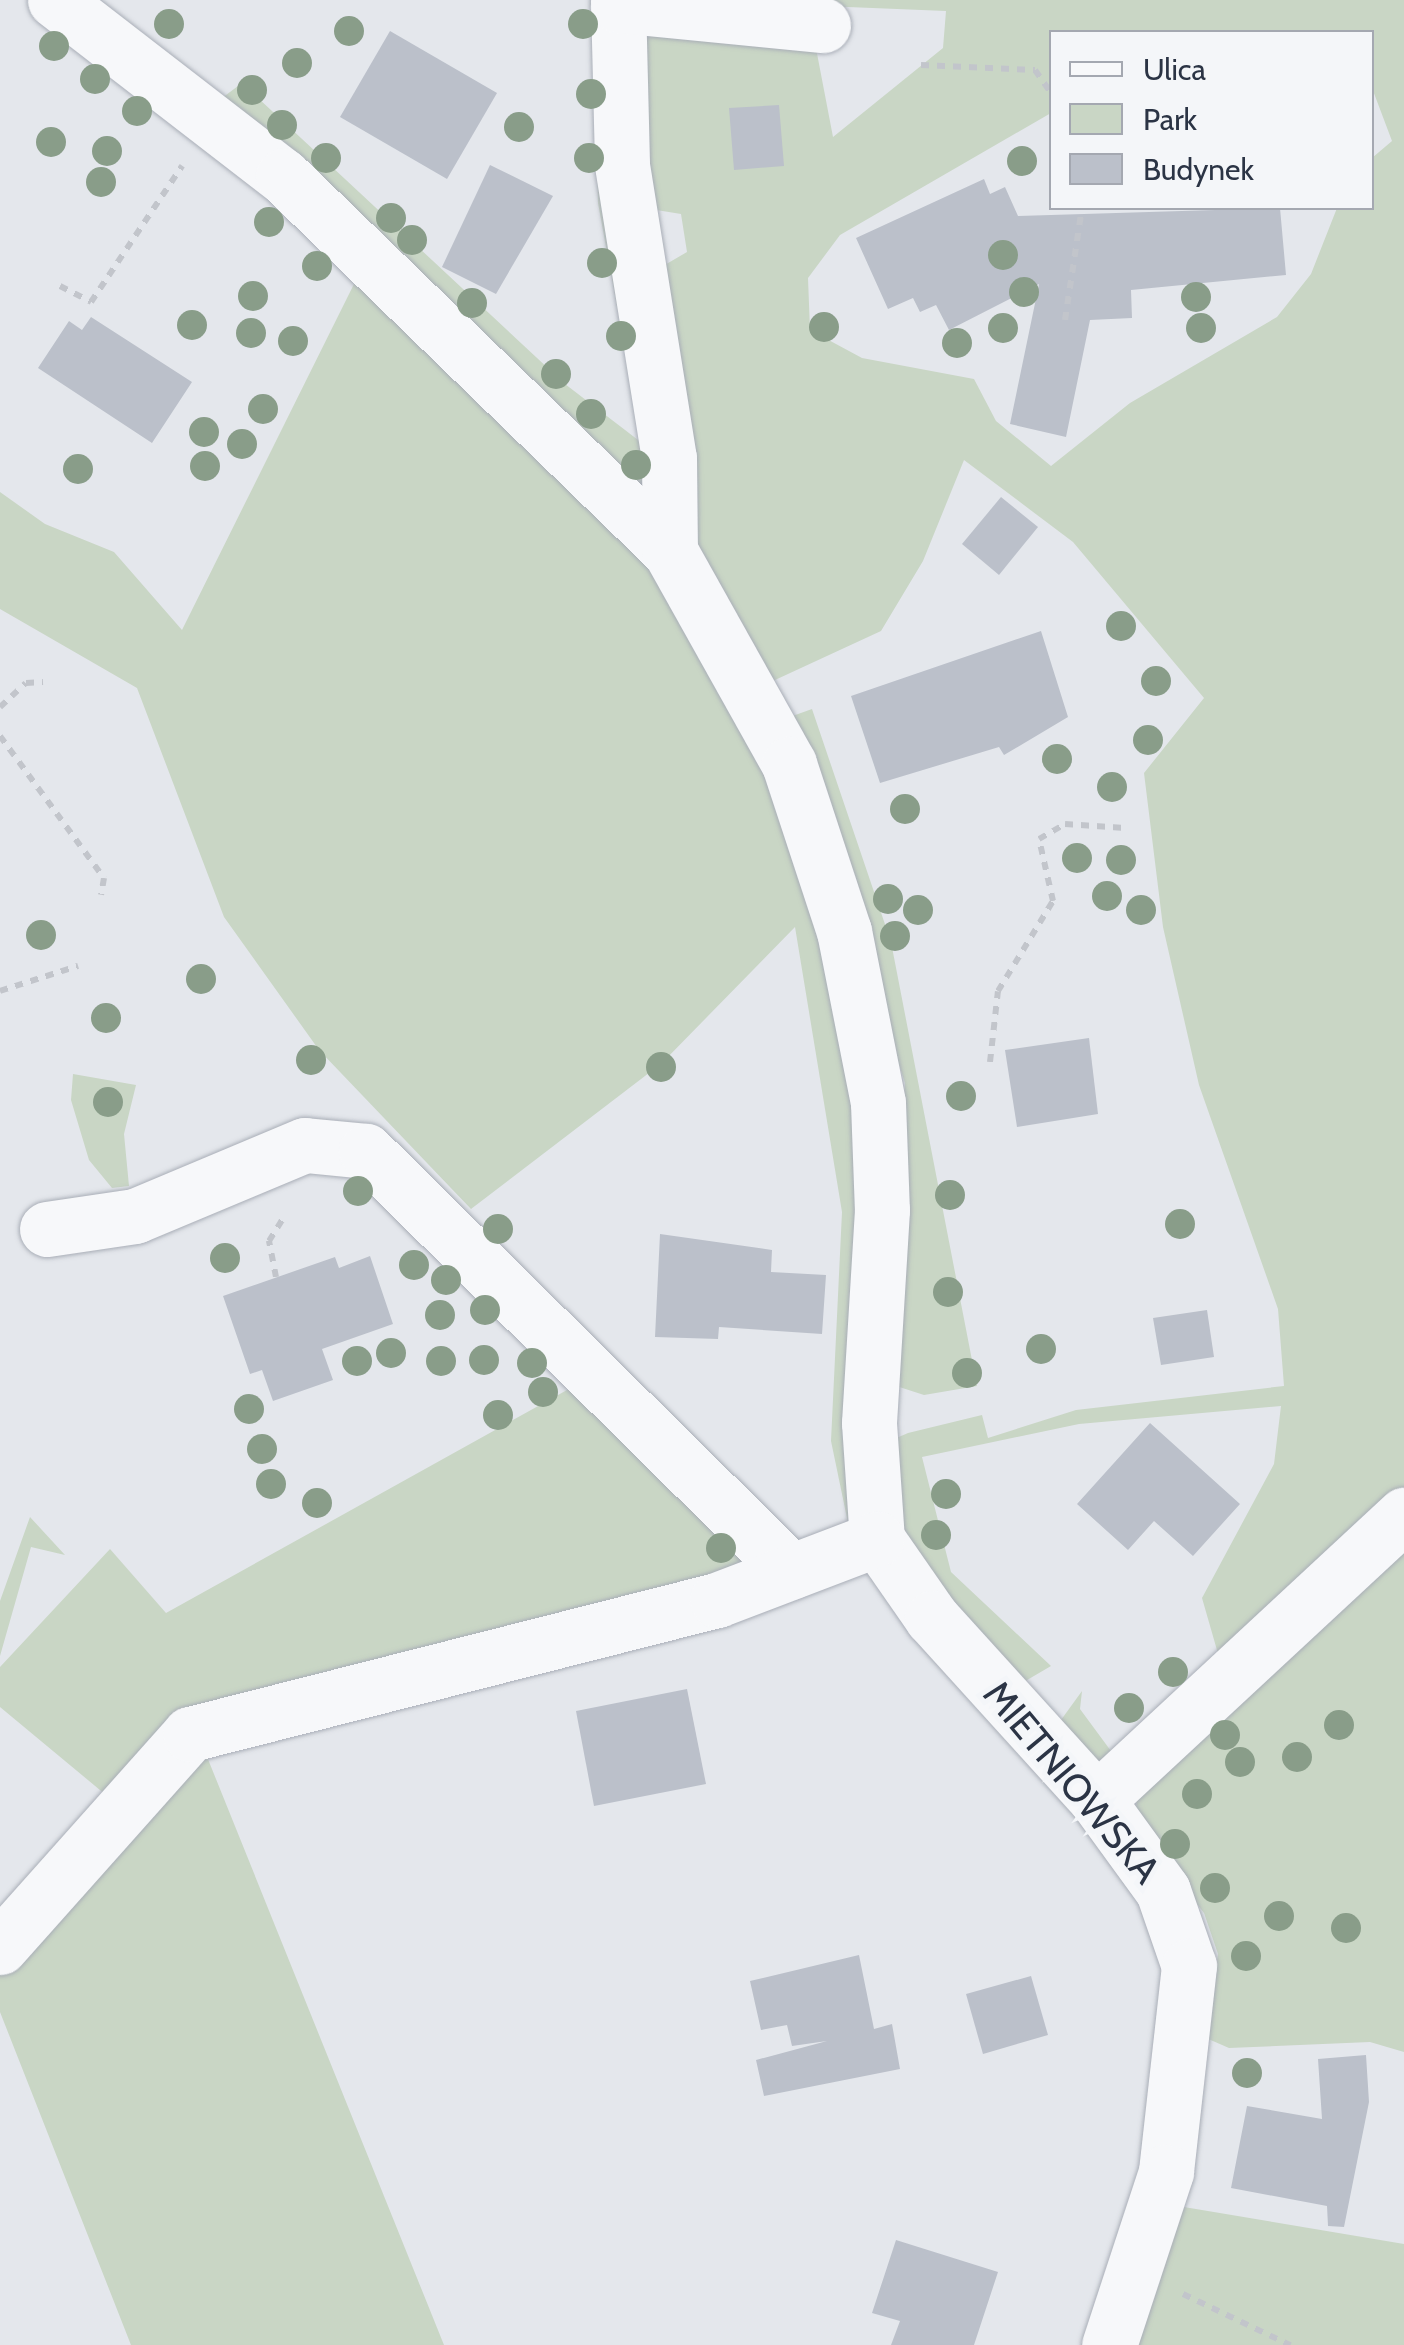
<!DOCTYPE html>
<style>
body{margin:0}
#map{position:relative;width:1404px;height:2345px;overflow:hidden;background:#e4e7ec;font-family:Cabin,sans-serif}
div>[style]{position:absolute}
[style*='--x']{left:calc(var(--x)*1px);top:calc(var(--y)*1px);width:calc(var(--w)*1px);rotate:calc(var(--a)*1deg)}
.green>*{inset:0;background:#c9d6c5}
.building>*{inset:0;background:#bbc0ca}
.path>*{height:6px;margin-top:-3px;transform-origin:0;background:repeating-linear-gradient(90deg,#c2c5cb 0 8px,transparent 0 16px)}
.roads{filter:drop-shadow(0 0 2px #a9aeb7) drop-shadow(0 0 2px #a9aeb7)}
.minor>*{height:55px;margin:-27.5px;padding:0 27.5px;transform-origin:27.5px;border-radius:27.5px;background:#f7f8fa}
.trees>*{width:30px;height:30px;margin:-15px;border-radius:50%;background:#899d89}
span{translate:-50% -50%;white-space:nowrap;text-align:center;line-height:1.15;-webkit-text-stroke:10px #f4f6f9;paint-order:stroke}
.street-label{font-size:38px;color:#2b3445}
.legend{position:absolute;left:1049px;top:30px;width:325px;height:180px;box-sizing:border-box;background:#f4f6f9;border:2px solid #a4a8b1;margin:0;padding:12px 18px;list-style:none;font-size:30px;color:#2b3445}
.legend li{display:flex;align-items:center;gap:20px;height:50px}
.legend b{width:50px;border:2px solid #a4a8b1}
</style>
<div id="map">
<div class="green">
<div style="clip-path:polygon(593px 0,660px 505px,222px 98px,242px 83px,565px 384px,642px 443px,598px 203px)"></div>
<div style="clip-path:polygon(evenodd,680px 0,1404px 0,1404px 1499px,1223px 1671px,1202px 1598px,1274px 1464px,1281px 1406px,1079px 1424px,922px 1457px,951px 1572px,1051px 1666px,1015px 1687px,899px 1533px,892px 1440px,908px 1433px,982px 1415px,988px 1438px,1076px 1410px,1284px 1386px,1278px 1309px,1199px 1085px,1163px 927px,1144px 773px,1204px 698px,1073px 542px,964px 460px,923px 561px,881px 631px,738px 697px,776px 772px,863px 1122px,848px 1523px,831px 1441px,842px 1212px,795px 927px,662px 1063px,471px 1209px,319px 1050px,224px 917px,137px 688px,0 609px,0 492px,45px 524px,114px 552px,182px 630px,356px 280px,657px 564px,663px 266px,687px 252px,681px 214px,638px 207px,645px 30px,815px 43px,833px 137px,943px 48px,946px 11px,680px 0,1052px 32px,1372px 32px,1372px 88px,1392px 141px,1372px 158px,1372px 208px,1337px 208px,1311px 274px,1277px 317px,1130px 403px,1051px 466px,996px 421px,974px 379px,862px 358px,810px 330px,808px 278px,840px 235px,1051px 113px,1052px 32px)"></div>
<div style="clip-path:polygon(812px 709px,891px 942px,977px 1386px,924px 1395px,887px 1383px,905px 1083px,787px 718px)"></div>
<div style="clip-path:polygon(73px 1074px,136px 1085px,124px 1134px,129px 1186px,112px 1188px,89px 1160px,71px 1100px)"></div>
<div style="clip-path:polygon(576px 1385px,763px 1569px,191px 1717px,444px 2345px,131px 2345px,0 2012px,0 1921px,112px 1800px,0 1707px,0 1667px,110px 1549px,166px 1613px)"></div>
<div style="clip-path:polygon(30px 1517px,65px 1555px,31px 1547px,0 1656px,0 1601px)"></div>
<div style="clip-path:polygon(1404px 1541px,1404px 2052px,1370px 2042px,1229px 2048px,1206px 2038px,1218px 1954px,1204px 1913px,1134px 1824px,1137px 1800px)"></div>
<div style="clip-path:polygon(1082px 1691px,1080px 1709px,1122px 1766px,1096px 1778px,1053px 1731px)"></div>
<div style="clip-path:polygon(1178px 2206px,1404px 2244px,1404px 2345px,1128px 2345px)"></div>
</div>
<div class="building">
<div style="clip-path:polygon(390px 31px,497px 93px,447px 179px,340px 117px)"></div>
<div style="clip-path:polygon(779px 105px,784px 166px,734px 170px,729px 108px)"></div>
<div style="clip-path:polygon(490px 165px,553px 196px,496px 294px,442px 267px)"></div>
<div style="clip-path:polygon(984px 179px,990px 194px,1005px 187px,1018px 216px,1280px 208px,1286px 275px,1131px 290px,1132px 318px,1090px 320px,1066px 437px,1010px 424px,1039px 284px,949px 330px,936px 305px,920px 312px,913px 298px,888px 309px,856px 238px)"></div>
<div style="clip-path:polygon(91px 317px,192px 382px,152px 443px,38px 368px,69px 321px,82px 330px)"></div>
<div style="clip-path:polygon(1001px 497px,1038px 527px,999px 575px,962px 544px)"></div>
<div style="clip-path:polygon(1041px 631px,1068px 717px,1004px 755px,999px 747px,880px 783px,851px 696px)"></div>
<div style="clip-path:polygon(1089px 1038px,1098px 1114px,1017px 1127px,1005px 1050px)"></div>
<div style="clip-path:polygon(660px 1234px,772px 1250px,771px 1272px,826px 1275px,822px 1334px,719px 1327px,718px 1339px,655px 1337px)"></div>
<div style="clip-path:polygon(370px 1256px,393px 1324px,322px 1349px,333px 1380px,273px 1401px,262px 1370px,250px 1374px,223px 1296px,335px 1257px,339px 1268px)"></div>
<div style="clip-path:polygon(1207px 1310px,1214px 1357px,1161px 1365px,1153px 1318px)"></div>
<div style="clip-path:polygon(1150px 1423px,1240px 1504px,1193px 1556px,1154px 1521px,1128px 1550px,1077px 1504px)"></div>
<div style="clip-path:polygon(687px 1689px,706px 1784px,594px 1806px,576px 1711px)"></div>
<div style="clip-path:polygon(859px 1955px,874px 2029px,892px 2024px,900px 2069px,764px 2096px,756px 2060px,827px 2041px,792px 2046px,787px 2025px,761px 2030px,750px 1981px)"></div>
<div style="clip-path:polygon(1031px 1976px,1048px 2035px,983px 2054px,966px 1994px)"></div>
<div style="clip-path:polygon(1366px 2055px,1369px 2102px,1344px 2227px,1328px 2226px,1327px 2206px,1231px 2188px,1247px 2106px,1322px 2119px,1318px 2059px)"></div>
<div style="clip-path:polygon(896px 2240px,998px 2272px,974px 2345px,891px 2345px,900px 2321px,872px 2313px)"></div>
</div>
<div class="path">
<div style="--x:921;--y:65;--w:114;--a:2.5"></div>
<div style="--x:1035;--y:70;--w:29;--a:55"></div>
<div style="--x:60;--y:286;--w:35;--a:27"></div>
<div style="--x:91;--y:302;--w:164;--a:-56.2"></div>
<div style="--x:1065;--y:320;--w:113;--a:-81.4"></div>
<div style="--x:0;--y:707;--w:35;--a:-43"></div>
<div style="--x:26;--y:683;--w:17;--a:-3"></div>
<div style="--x:0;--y:736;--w:176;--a:53.8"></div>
<div style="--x:104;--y:878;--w:17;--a:100"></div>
<div style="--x:0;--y:991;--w:82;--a:-17.8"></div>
<div style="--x:990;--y:1062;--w:71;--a:-83.6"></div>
<div style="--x:998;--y:991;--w:105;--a:-58.6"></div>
<div style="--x:1053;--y:901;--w:64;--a:-102.7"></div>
<div style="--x:1039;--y:839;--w:30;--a:-30"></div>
<div style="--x:1065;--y:824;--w:60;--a:3.8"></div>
<div style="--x:276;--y:1277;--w:37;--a:-101"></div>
<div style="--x:269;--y:1241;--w:26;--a:-58"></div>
<div style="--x:1183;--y:2294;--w:119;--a:25.5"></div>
</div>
<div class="roads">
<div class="minor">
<div style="--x:55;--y:0;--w:288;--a:37.7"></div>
<div style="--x:283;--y:176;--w:539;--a:44.1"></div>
<div style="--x:670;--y:551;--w:244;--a:60.8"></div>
<div style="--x:789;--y:764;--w:176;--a:71.8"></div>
<div style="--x:844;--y:931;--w:175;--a:78.8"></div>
<div style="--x:878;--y:1103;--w:107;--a:87.9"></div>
<div style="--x:882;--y:1210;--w:213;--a:93.5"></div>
<div style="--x:869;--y:1423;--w:116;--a:86.1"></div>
<div style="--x:877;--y:1539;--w:96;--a:55.2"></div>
<div style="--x:932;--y:1618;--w:246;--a:47.8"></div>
<div style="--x:1097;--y:1800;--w:112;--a:54"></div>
<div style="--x:1163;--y:1891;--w:79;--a:70.9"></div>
<div style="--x:1189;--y:1966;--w:207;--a:96.4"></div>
<div style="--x:1166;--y:2172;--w:182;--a:108.2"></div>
<div style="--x:618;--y:0;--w:165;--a:88.6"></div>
<div style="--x:622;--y:165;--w:297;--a:80.9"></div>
<div style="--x:669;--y:458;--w:93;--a:89.4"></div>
<div style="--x:618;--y:5;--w:206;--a:5.6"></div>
<div style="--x:47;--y:1229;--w:89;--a:-8.4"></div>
<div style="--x:135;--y:1216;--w:184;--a:-22.7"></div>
<div style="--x:305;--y:1145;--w:61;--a:5.6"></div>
<div style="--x:366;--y:1151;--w:598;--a:44.66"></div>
<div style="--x:1097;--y:1800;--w:419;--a:-42.9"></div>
<div style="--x:0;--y:1947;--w:285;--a:-48.3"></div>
<div style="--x:190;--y:1734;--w:544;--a:-14.27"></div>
<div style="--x:717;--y:1600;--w:171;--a:-20.9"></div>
</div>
</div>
<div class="trees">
<div style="left:169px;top:24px"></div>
<div style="left:583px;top:24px"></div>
<div style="left:349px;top:31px"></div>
<div style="left:54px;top:46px"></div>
<div style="left:297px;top:63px"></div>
<div style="left:95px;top:79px"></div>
<div style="left:252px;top:90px"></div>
<div style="left:591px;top:94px"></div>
<div style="left:137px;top:111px"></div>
<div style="left:282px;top:125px"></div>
<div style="left:519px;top:127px"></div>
<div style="left:51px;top:142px"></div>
<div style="left:107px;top:151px"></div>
<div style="left:326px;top:158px"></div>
<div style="left:589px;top:158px"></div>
<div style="left:1022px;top:161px"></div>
<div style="left:101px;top:182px"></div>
<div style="left:391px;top:218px"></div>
<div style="left:269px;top:222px"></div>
<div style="left:412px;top:240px"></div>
<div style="left:1003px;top:255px"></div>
<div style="left:602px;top:263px"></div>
<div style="left:317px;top:266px"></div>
<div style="left:1024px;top:292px"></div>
<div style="left:253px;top:296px"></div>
<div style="left:1196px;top:297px"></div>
<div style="left:472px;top:303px"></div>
<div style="left:192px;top:325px"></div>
<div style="left:824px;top:327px"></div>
<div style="left:1003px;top:328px"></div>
<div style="left:1201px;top:328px"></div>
<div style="left:251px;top:333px"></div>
<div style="left:621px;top:336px"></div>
<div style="left:293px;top:341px"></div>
<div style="left:957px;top:343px"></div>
<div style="left:556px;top:374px"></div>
<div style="left:263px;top:409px"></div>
<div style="left:591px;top:414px"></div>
<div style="left:204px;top:432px"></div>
<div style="left:242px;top:444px"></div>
<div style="left:636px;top:465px"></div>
<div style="left:205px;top:466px"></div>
<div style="left:78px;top:469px"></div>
<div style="left:1121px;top:626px"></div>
<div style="left:1156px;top:681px"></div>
<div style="left:1148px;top:740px"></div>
<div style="left:1057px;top:759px"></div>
<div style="left:1112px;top:787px"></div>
<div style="left:905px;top:809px"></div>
<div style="left:1077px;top:858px"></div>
<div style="left:1121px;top:860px"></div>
<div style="left:1107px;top:896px"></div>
<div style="left:888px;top:899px"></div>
<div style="left:918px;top:910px"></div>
<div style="left:1141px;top:910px"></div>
<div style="left:41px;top:935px"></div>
<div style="left:895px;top:936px"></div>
<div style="left:201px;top:979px"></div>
<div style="left:106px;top:1018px"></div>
<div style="left:311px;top:1060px"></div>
<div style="left:661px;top:1067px"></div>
<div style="left:961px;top:1096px"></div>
<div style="left:108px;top:1102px"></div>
<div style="left:358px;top:1191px"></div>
<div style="left:950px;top:1195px"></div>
<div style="left:1180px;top:1224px"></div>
<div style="left:498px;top:1229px"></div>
<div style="left:225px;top:1258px"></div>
<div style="left:414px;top:1265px"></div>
<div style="left:446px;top:1280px"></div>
<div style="left:948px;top:1292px"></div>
<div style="left:485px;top:1310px"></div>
<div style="left:440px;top:1315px"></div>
<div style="left:1041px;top:1349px"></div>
<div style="left:391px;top:1353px"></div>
<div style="left:484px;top:1360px"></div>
<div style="left:357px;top:1361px"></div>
<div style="left:441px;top:1361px"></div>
<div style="left:532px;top:1363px"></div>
<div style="left:967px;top:1373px"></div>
<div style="left:543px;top:1392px"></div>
<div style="left:249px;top:1409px"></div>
<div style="left:498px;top:1415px"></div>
<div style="left:262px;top:1449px"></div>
<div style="left:271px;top:1484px"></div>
<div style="left:946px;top:1494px"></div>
<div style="left:317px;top:1503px"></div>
<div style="left:936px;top:1535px"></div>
<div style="left:721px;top:1548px"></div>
<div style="left:1173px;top:1672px"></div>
<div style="left:1129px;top:1708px"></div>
<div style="left:1339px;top:1725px"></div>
<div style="left:1225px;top:1735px"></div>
<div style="left:1297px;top:1757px"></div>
<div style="left:1240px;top:1762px"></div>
<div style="left:1197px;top:1794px"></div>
<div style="left:1175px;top:1844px"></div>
<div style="left:1215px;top:1888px"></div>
<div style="left:1279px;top:1916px"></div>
<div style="left:1346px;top:1928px"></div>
<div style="left:1246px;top:1956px"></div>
<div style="left:1247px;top:2073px"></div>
</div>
<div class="street-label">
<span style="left:1072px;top:1782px;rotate:50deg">MIETNIOWSKA</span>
</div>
<ul class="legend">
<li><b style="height:12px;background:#f7f8fa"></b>Ulica</li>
<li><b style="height:28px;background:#c9d6c5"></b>Park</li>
<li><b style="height:28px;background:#bbc0ca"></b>Budynek</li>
</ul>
</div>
